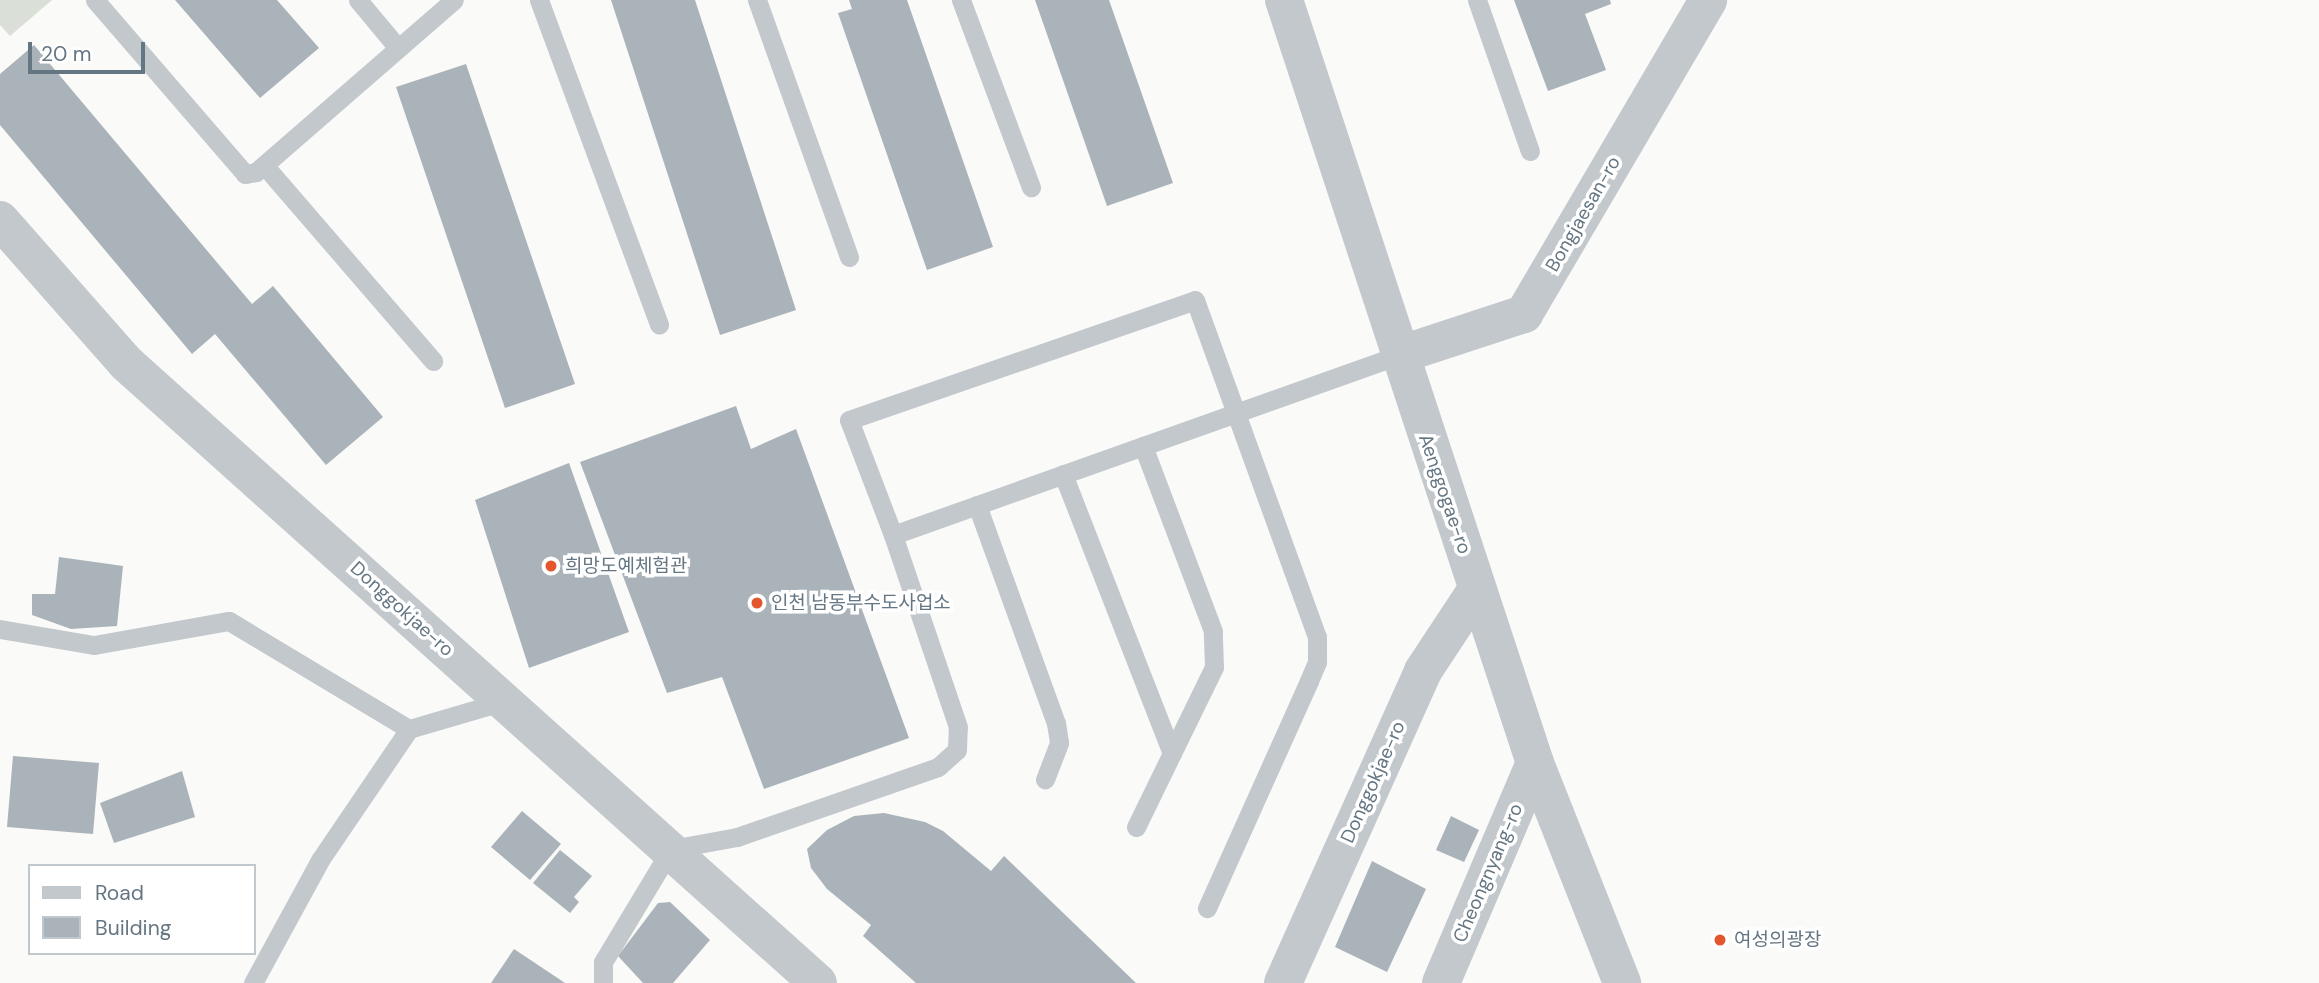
<!DOCTYPE html>
<meta charset="utf-8">
<style>
body{margin:0}
#map{position:relative;width:2319px;height:983px;overflow:hidden;background:#fafaf8;font-family:"DM Sans","Noto Sans KR",sans-serif}
div>[style]{position:absolute}
[style*='--x']{left:calc(var(--x)*1px);top:calc(var(--y)*1px);width:calc(var(--w)*1px);rotate:calc(var(--a)*1deg)}
.green>*{inset:0;background:#dadfd7}
.building>*{inset:0;background:#aab3b9}
.service>*{height:19px;margin:-9.5px;padding:0 9.5px;transform-origin:9.5px;border-radius:9.5px;background:#c3c8cc}
.minor>*{height:38px;margin:-19px;padding:0 19px;transform-origin:19px;border-radius:19px;background:#c3c8cc}
.tertiary>*{height:38px;margin:-19px;padding:0 19px;transform-origin:19px;border-radius:19px;background:#c3c8cc}
.dots>*{width:19px;height:19px;translate:-50% -50%;box-sizing:border-box;border:4px solid #fff;border-radius:50%}
span{translate:-50% -50%;white-space:nowrap;text-align:center;line-height:1.15;-webkit-text-stroke:7px #fff;paint-order:stroke}
.street-label{font-size:19px;color:#657683}
.poi-label{font-size:19px;color:#657683}
.left{translate:0 -50%;text-align:left}
.legend{position:absolute;left:28px;top:864px;width:228px;height:91px;box-sizing:border-box;background:#fff;border:2px solid #c1c8cd;margin:0;padding:9px 12px;list-style:none;font-size:21px;color:#657683}
.legend li{display:flex;align-items:center;gap:14px;height:35px}
.legend b{width:35px;border:2px solid #c1c8cd}
.scale{position:absolute;left:28px;top:42px;width:117px;height:32px;box-sizing:border-box;border:4px solid #657683;border-top:0;padding-left:9px;font-size:21px;line-height:24px;white-space:nowrap;color:#657683;-webkit-text-stroke:5px #fff;paint-order:stroke}
</style>
<div id="map">
<div class="green">
<div style="clip-path:polygon(0 0,52px 0,10px 36px,0 25px)"></div>
</div>
<div class="building">
<div style="clip-path:polygon(175px 0,277px 0,319px 48px,260px 98px)"></div>
<div style="clip-path:polygon(611px 0,695px 0,796px 310px,720px 335px)"></div>
<div style="clip-path:polygon(849px 0,907px 0,993px 247px,927px 270px,838px 13px,852px 9px)"></div>
<div style="clip-path:polygon(1035px 0,1109px 0,1173px 183px,1107px 206px)"></div>
<div style="clip-path:polygon(1514px 0,1610px 0,1611px 4px,1585px 14px,1606px 70px,1548px 91px)"></div>
<div style="clip-path:polygon(34px 45px,252px 304px,273px 286px,383px 417px,326px 465px,215px 334px,192px 354px,0 125px,0 74px)"></div>
<div style="clip-path:polygon(466px 64px,575px 384px,505px 408px,396px 87px)"></div>
<div style="clip-path:polygon(736px 406px,751px 449px,796px 429px,909px 738px,764px 789px,722px 677px,667px 693px,580px 462px)"></div>
<div style="clip-path:polygon(569px 463px,629px 632px,529px 668px,475px 500px)"></div>
<div style="clip-path:polygon(59px 557px,123px 566px,117px 626px,71px 629px,32px 615px,32px 594px,55px 594px)"></div>
<div style="clip-path:polygon(13px 756px,99px 763px,93px 834px,7px 827px)"></div>
<div style="clip-path:polygon(182px 771px,195px 817px,114px 843px,100px 803px)"></div>
<div style="clip-path:polygon(522px 811px,561px 844px,530px 880px,491px 847px)"></div>
<div style="clip-path:polygon(884px 813px,925px 822px,943px 831px,991px 871px,1004px 856px,1136px 983px,916px 983px,863px 936px,871px 925px,827px 889px,811px 868px,807px 849px,827px 830px,854px 816px)"></div>
<div style="clip-path:polygon(1451px 816px,1479px 830px,1464px 862px,1436px 850px)"></div>
<div style="clip-path:polygon(560px 850px,592px 876px,574px 897px,579px 902px,570px 913px,533px 883px)"></div>
<div style="clip-path:polygon(1372px 861px,1426px 889px,1387px 972px,1335px 947px)"></div>
<div style="clip-path:polygon(670px 902px,710px 940px,673px 983px,643px 983px,618px 956px,658px 903px)"></div>
<div style="clip-path:polygon(514px 949px,565px 983px,491px 983px)"></div>
</div>
<div class="service">
<div style="--x:95;--y:0;--w:230;--a:49.2"></div>
<div style="--x:245;--y:174;--w:11;--a:-10"></div>
<div style="--x:256;--y:172;--w:262;--a:-41"></div>
<div style="--x:358;--y:0;--w:62;--a:50.2"></div>
<div style="--x:539;--y:0;--w:346;--a:69.7"></div>
<div style="--x:757;--y:0;--w:273;--a:70.3"></div>
<div style="--x:961;--y:0;--w:200;--a:69.5"></div>
<div style="--x:1477;--y:0;--w:160;--a:70.7"></div>
<div style="--x:264;--y:165;--w:259;--a:49.2"></div>
<div style="--x:1063;--y:474;--w:300;--a:68.7"></div>
<div style="--x:977;--y:505;--w:232;--a:70.1"></div>
<div style="--x:1056;--y:723;--w:20;--a:81"></div>
<div style="--x:1059;--y:743;--w:39;--a:111"></div>
<div style="--x:893;--y:535;--w:123;--a:-110.9"></div>
<div style="--x:849;--y:420;--w:366;--a:-19.1"></div>
<div style="--x:1195;--y:300;--w:358;--a:70.1"></div>
<div style="--x:1317;--y:637;--w:25;--a:90"></div>
<div style="--x:1317;--y:662;--w:21;--a:113"></div>
<div style="--x:1309;--y:681;--w:249;--a:114.2"></div>
<div style="--x:0;--y:629;--w:95;--a:9.7"></div>
<div style="--x:94;--y:645;--w:137;--a:-10.1"></div>
<div style="--x:229;--y:621;--w:210;--a:31"></div>
<div style="--x:409;--y:729;--w:100;--a:-16.3"></div>
<div style="--x:1136;--y:827;--w:178;--a:-64"></div>
<div style="--x:1214;--y:667;--w:36;--a:-92"></div>
<div style="--x:1213;--y:631;--w:198;--a:-110.7"></div>
<div style="--x:253;--y:983;--w:140;--a:-61.4"></div>
<div style="--x:320;--y:860;--w:158;--a:-55.8"></div>
<div style="--x:603;--y:983;--w:21;--a:-90"></div>
<div style="--x:603;--y:962;--w:132;--a:-59"></div>
<div style="--x:671;--y:849;--w:67;--a:-10.3"></div>
<div style="--x:737;--y:837;--w:213;--a:-19.2"></div>
<div style="--x:938;--y:767;--w:25;--a:-42"></div>
<div style="--x:957;--y:750;--w:23;--a:-88"></div>
<div style="--x:958;--y:727;--w:203;--a:-108.7"></div>
<div style="--x:893;--y:535;--w:537;--a:-19.58"></div>
</div>
<div class="minor">
<div style="--x:1399;--y:355;--w:132;--a:-18.2"></div>
<div style="--x:1524;--y:314;--w:364;--a:-59.6"></div>
</div>
<div class="tertiary">
<div style="--x:1284;--y:0;--w:803;--a:71.79"></div>
<div style="--x:1535;--y:763;--w:237;--a:68.4"></div>
<div style="--x:0;--y:220;--w:191;--a:48.6"></div>
<div style="--x:126;--y:363;--w:929;--a:41.86"></div>
<div style="--x:1283;--y:983;--w:342;--a:-65.8"></div>
<div style="--x:1423;--y:671;--w:98;--a:-56.6"></div>
<div style="--x:1441;--y:983;--w:239;--a:-66.9"></div>
</div>
<div class="dots">
<div style="left:551px;top:566px;background:#e4572e"></div>
<div style="left:757px;top:603px;background:#e4572e"></div>
<div style="left:1720px;top:940px;background:#e4572e"></div>
</div>
<div class="street-label">
<span style="left:1583px;top:214px;rotate:-60deg">Bongjaesan-ro</span>
<span style="left:1445px;top:494px;rotate:71deg">Aenggogae-ro</span>
<span style="left:402px;top:609px;rotate:42deg">Donggokjae-ro</span>
<span style="left:1373px;top:782px;rotate:-66deg">Donggokjae-ro</span>
<span style="left:1488px;top:873px;rotate:-67deg">Cheongnyang-ro</span>
</div>
<div class="poi-label">
<span class="left" style="left:565px;top:566px">희망도예체험관</span>
<span class="left" style="left:771px;top:603px">인천 남동부수도사업소</span>
<span class="left" style="left:1734px;top:940px">여성의광장</span>
</div>
<ul class="legend">
<li><b style="height:9px;background:#c3c8cc"></b>Road</li>
<li><b style="height:19px;background:#aab3b9"></b>Building</li>
</ul>
<div class="scale">20 m</div>
</div>
